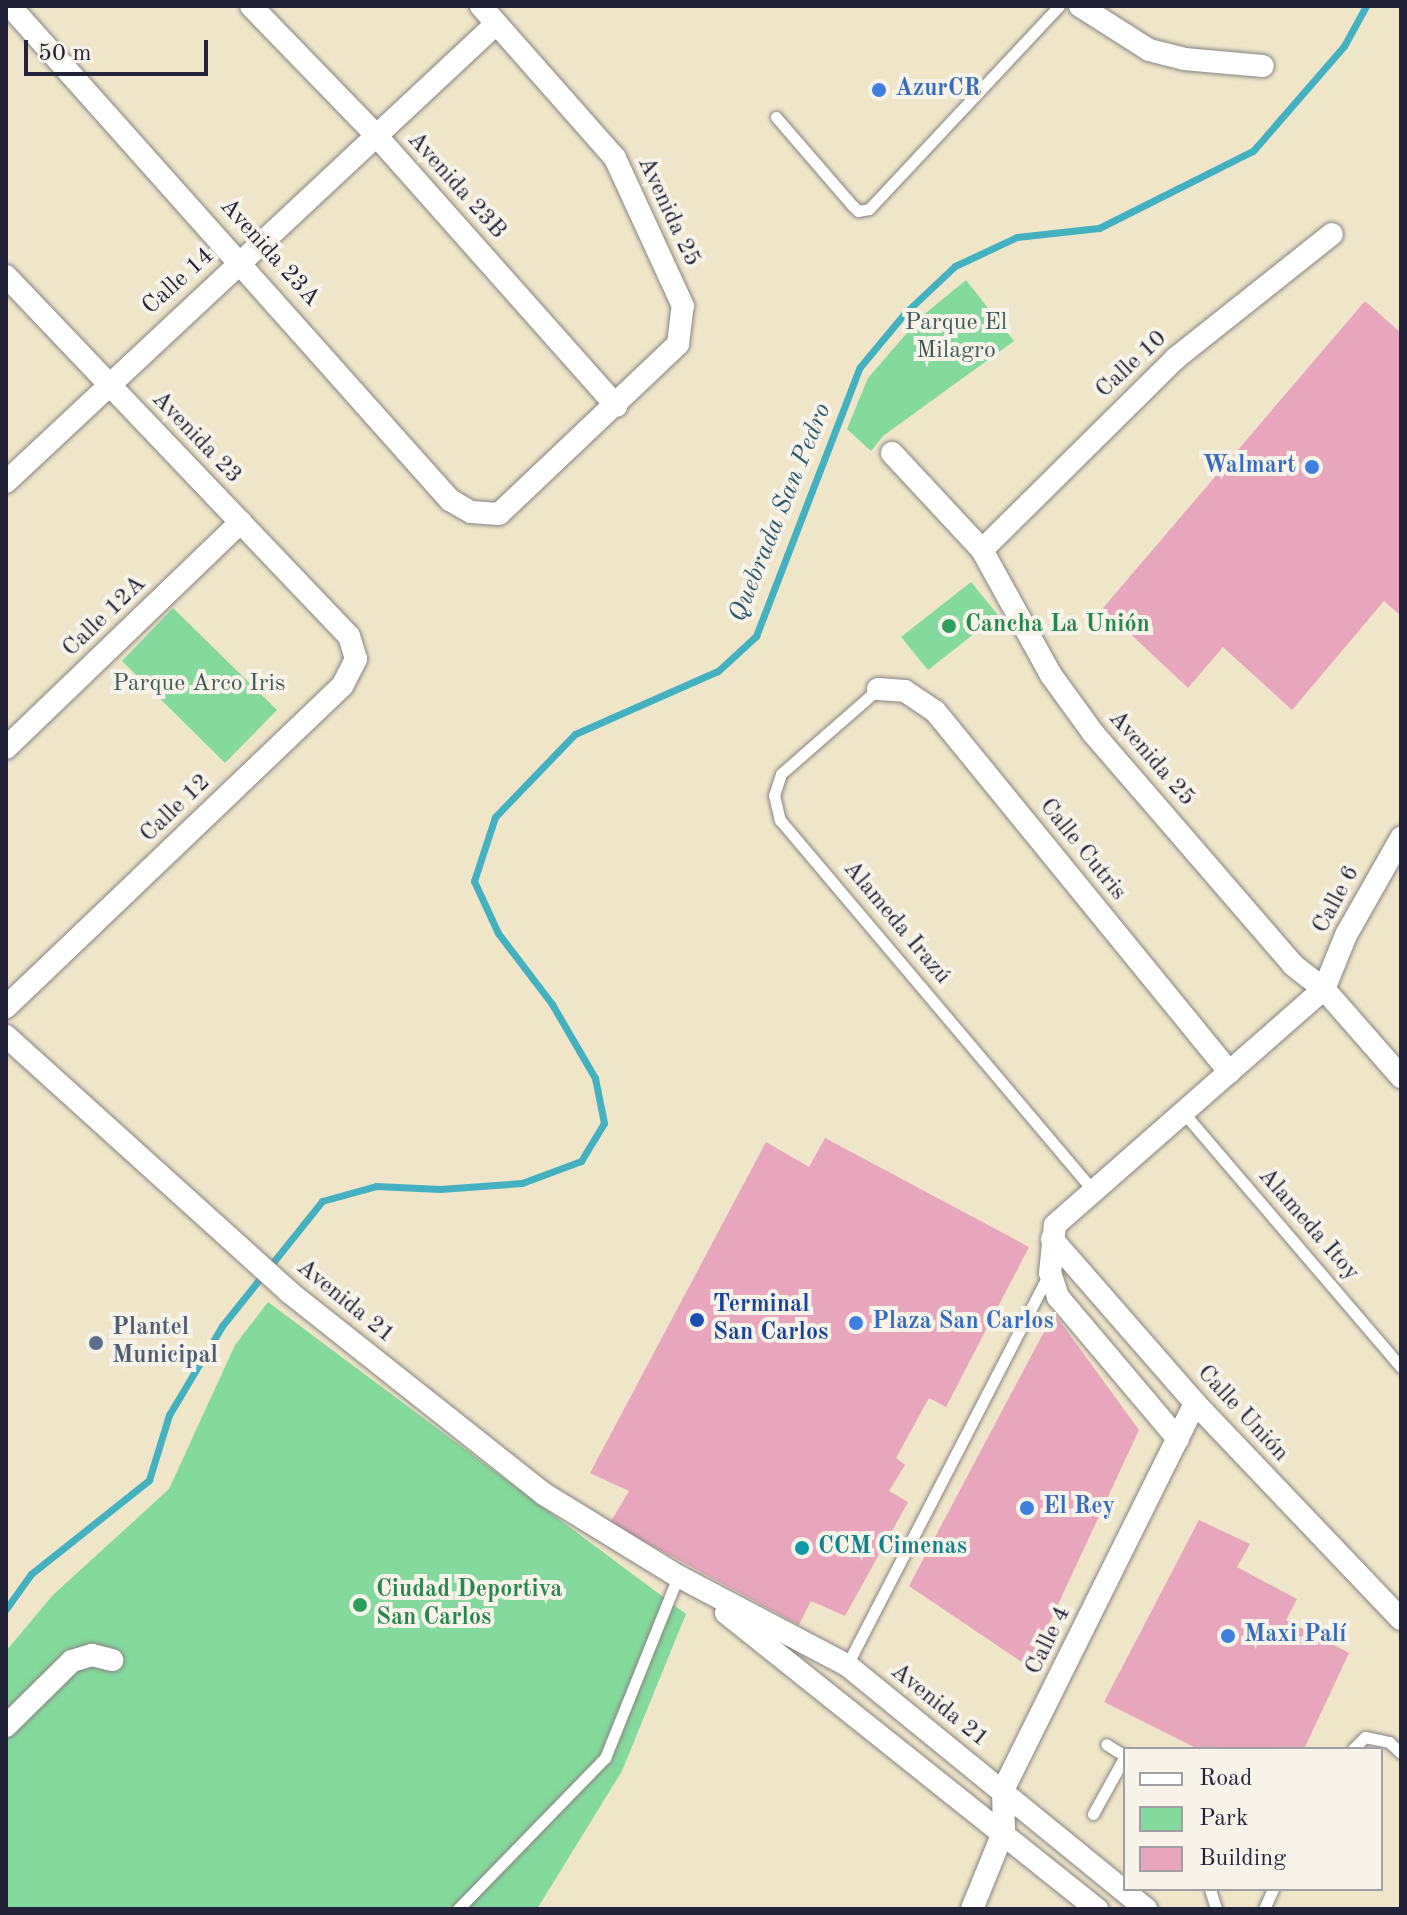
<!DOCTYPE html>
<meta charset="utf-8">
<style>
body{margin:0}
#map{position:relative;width:1407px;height:1915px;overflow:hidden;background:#efe5c9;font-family:"Old Standard TT",serif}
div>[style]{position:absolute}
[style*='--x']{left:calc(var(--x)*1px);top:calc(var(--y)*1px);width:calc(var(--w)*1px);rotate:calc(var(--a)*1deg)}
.green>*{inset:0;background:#84d99c}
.stream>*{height:7px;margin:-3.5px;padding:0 3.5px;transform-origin:3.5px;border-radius:3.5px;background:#43b1bf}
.building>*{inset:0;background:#e8a6bd}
.roads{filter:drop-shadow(0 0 2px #888482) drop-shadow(0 0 2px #888482)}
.service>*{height:11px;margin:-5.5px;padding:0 5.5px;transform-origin:5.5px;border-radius:5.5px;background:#fff}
.minor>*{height:22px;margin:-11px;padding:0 11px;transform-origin:11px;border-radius:11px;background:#fff}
.dots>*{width:22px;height:22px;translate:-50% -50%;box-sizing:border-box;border:4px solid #f7f3e8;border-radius:50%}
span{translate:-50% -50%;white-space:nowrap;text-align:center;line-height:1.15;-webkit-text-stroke:8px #f7f3e8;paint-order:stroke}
.shop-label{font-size:24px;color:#366cbe;font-weight:700}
.left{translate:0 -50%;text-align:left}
.right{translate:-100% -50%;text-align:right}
.street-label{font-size:24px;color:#22223b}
.park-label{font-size:24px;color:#3f5958}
.leisure-label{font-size:24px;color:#27864d;font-weight:700}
.transit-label{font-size:24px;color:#164399;font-weight:700}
.service-label{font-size:24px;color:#4e5e75;font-weight:700}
.culture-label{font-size:24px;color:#0d838f;font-weight:700}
.water-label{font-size:26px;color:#2f5b70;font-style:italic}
.frame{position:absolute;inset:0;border:8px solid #22223b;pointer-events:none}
.legend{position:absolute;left:1123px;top:1747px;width:260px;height:144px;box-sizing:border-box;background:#f7f3e8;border:2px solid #a29fa3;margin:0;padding:10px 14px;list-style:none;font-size:24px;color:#22223b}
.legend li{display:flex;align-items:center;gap:16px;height:40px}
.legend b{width:40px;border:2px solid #a29fa3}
.scale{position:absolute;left:24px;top:40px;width:184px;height:36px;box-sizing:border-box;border:4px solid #22223b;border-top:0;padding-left:10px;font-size:24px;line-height:28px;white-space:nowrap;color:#22223b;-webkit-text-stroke:6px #f7f3e8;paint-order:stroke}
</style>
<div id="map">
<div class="green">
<div style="clip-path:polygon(966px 280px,1014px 341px,883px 436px,871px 451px,847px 429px,868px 378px,921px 317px)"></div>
<div style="clip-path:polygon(971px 582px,998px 615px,928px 670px,901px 637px)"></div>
<div style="clip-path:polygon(173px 608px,277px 710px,225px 763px,122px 661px)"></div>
<div style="clip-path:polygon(268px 1302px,686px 1614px,622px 1771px,537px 1909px,6px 1909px,6px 1651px,53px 1595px,169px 1489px,235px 1345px)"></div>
</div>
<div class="stream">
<div style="--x:6;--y:1609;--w:43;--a:-54.5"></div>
<div style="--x:31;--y:1574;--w:151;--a:-38.5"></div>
<div style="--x:149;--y:1480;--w:68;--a:-72.9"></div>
<div style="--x:169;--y:1415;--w:104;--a:-59.2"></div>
<div style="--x:222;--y:1326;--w:160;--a:-51.3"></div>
<div style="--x:322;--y:1201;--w:56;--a:-15.5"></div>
<div style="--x:376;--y:1186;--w:64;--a:2.7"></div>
<div style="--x:440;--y:1189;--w:82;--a:-4.2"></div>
<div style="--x:522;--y:1183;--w:63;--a:-20.4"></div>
<div style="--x:581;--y:1161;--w:44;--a:-58.8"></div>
<div style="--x:604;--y:1123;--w:46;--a:-101.3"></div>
<div style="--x:595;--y:1078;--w:86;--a:-120.2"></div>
<div style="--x:552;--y:1004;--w:89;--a:-127.3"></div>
<div style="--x:498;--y:933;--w:57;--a:-114.8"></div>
<div style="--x:474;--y:881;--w:67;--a:-71.8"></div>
<div style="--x:495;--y:817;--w:115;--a:-46.1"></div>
<div style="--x:575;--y:734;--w:156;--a:-23.8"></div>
<div style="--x:718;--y:671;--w:52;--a:-42.6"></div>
<div style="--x:756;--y:636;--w:288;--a:-68.9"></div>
<div style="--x:860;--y:367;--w:69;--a:-50.3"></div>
<div style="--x:904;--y:314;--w:70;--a:-43.3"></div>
<div style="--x:955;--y:266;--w:68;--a:-25.1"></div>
<div style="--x:1017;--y:237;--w:82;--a:-6.3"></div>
<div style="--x:1099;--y:228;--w:172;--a:-26.6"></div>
<div style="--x:1253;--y:151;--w:139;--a:-49.1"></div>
<div style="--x:1344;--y:46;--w:46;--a:-61.2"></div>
</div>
<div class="building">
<div style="clip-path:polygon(1365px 301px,1401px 333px,1401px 616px,1384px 601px,1292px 710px,1223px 647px,1188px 688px,1103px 608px)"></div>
<div style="clip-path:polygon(825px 1138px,1029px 1247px,946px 1407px,929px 1398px,896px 1458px,905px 1465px,889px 1491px,908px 1502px,845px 1616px,811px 1601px,799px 1625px,610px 1523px,629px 1491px,590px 1473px,766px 1142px,809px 1167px)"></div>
<div style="clip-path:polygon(1054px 1313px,1139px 1430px,1029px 1667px,909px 1586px)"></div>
<div style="clip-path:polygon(1199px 1520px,1250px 1544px,1237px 1567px,1297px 1599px,1286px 1620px,1349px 1653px,1304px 1749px,1198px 1749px,1104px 1702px)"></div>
</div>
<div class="roads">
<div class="service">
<div style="--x:776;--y:117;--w:116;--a:49.2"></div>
<div style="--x:852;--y:205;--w:8;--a:45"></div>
<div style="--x:858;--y:211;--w:11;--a:-10"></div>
<div style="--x:869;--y:209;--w:278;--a:-46.9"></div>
<div style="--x:878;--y:689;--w:129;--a:138.8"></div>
<div style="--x:781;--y:774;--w:22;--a:108"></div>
<div style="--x:774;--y:795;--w:26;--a:77"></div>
<div style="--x:780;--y:820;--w:485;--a:49.8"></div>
<div style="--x:1183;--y:1112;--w:335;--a:49.5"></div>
<div style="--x:847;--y:1665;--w:441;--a:-62.7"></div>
<div style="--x:1353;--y:1749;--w:17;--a:-45"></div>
<div style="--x:1365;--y:1737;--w:25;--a:12"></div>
<div style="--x:1389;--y:1742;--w:16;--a:43"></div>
<div style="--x:1093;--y:1814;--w:66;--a:-61.1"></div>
<div style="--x:1125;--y:1756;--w:22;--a:-148"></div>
<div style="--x:1210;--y:1889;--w:21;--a:73"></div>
<div style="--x:458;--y:1909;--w:211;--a:-45.8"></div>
<div style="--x:605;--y:1758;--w:196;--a:-68.1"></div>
<div style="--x:1264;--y:1909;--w:22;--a:-66"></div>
</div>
<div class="minor">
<div style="--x:10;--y:6;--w:662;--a:48.31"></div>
<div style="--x:450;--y:500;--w:24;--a:30"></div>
<div style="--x:471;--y:512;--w:28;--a:4"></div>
<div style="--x:499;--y:514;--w:247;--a:-43.5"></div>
<div style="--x:678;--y:344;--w:38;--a:-83"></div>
<div style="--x:683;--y:306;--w:163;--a:-114.7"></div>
<div style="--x:615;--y:158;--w:203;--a:-131.4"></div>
<div style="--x:251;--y:6;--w:177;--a:45.9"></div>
<div style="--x:374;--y:133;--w:365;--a:48.4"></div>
<div style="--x:1080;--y:6;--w:82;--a:32.5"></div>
<div style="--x:1149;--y:50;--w:36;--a:14"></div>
<div style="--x:1184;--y:59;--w:79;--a:5.1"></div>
<div style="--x:6;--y:276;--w:497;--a:46.4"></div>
<div style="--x:349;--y:636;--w:24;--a:73"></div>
<div style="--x:356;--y:659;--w:30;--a:117"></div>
<div style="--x:342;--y:686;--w:465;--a:136.3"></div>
<div style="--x:892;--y:453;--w:132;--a:47.1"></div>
<div style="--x:982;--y:550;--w:143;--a:61.1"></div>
<div style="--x:1051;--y:675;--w:72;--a:54.1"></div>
<div style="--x:1093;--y:733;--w:306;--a:49.2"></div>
<div style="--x:1293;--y:965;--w:39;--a:38"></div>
<div style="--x:1324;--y:989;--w:117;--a:48.8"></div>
<div style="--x:6;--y:482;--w:671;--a:-43.07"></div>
<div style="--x:982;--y:550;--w:273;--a:-44.7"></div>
<div style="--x:1176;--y:358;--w:199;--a:-38.5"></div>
<div style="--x:878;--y:689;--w:27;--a:4"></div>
<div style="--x:905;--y:691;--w:36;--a:34"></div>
<div style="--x:935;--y:711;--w:466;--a:50.8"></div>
<div style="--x:6;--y:748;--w:326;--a:-43.9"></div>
<div style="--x:6;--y:1036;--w:382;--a:42.1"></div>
<div style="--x:289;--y:1292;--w:325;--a:38.4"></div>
<div style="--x:544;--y:1494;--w:157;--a:31.5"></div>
<div style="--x:678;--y:1576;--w:191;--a:27.8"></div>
<div style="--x:847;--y:1665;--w:386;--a:39.2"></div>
<div style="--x:1052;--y:1239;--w:218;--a:48.9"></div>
<div style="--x:1195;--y:1403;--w:298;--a:46.4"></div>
<div style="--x:1178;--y:1439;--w:186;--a:-130.2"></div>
<div style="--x:1058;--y:1297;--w:25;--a:-108"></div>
<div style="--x:1050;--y:1273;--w:48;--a:-84.1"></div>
<div style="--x:1055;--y:1225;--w:358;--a:-41.3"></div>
<div style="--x:1324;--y:989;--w:58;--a:-67.8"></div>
<div style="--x:1346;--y:935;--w:112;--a:-60.4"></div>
<div style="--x:726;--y:1613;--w:475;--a:38.6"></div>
<div style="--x:6;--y:1726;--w:93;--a:-44.6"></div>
<div style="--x:72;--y:1661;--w:21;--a:-17"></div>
<div style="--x:92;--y:1655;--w:21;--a:14"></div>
<div style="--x:972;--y:1909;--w:85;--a:-67.9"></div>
<div style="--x:1004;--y:1830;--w:40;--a:-91.4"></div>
<div style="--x:1003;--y:1790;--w:432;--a:-63.6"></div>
</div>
</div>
<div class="dots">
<div style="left:879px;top:90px;background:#3f7fe0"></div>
<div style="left:1312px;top:467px;background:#3f7fe0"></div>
<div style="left:949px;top:626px;background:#2e9e5b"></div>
<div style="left:697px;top:1320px;background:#1a4fb4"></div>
<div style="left:856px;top:1323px;background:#3f7fe0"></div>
<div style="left:96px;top:1343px;background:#5c6f8a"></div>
<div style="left:1027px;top:1508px;background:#3f7fe0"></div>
<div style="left:802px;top:1548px;background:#0f9aa8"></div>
<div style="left:360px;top:1605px;background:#2e9e5b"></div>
<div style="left:1228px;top:1636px;background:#3f7fe0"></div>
</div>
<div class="shop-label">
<span class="left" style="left:895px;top:90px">AzurCR</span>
<span class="right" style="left:1296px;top:467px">Walmart</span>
<span class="left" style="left:872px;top:1323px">Plaza San Carlos</span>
<span class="left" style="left:1043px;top:1508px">El Rey</span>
<span class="left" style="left:1244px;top:1636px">Maxi Palí</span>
</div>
<div class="street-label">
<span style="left:456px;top:186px;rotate:48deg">Avenida 23B</span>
<span style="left:668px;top:212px;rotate:65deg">Avenida 25</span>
<span style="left:269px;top:253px;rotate:48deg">Avenida 23A</span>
<span style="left:179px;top:282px;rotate:-42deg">Calle 14</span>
<span style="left:1132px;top:365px;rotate:-43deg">Calle 10</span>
<span style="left:196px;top:438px;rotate:46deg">Avenida 23</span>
<span style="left:105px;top:617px;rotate:-44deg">Calle 12A</span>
<span style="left:1151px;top:759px;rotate:49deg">Avenida 25</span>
<span style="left:176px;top:809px;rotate:-44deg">Calle 12</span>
<span style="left:1082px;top:850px;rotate:51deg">Calle Cutris</span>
<span style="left:1337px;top:900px;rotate:-62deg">Calle 6</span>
<span style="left:896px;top:923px;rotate:50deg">Alameda Irazú</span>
<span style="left:1308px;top:1225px;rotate:49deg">Alameda Itoy</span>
<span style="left:345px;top:1302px;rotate:39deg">Avenida 21</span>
<span style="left:1242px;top:1414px;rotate:47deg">Calle Unión</span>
<span style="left:1049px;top:1641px;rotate:-64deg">Calle 4</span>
<span style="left:939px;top:1706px;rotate:39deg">Avenida 21</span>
</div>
<div class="park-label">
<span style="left:956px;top:338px">Parque El<br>Milagro</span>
<span style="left:199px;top:685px">Parque Arco Iris</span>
</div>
<div class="leisure-label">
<span class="left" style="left:965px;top:626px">Cancha La Unión</span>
<span class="left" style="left:376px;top:1605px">Ciudad Deportiva<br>San Carlos</span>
</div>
<div class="transit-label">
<span class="left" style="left:713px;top:1320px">Terminal<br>San Carlos</span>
</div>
<div class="service-label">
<span class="left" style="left:112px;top:1343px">Plantel<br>Municipal</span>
</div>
<div class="culture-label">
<span class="left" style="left:818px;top:1548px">CCM Cimenas</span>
</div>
<div class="water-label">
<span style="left:781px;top:513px;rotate:-68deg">Quebrada San Pedro</span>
</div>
<div class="frame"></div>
<ul class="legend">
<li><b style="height:10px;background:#fff"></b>Road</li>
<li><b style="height:22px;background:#84d99c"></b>Park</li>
<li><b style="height:22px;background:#e8a6bd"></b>Building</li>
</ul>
<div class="scale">50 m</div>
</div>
